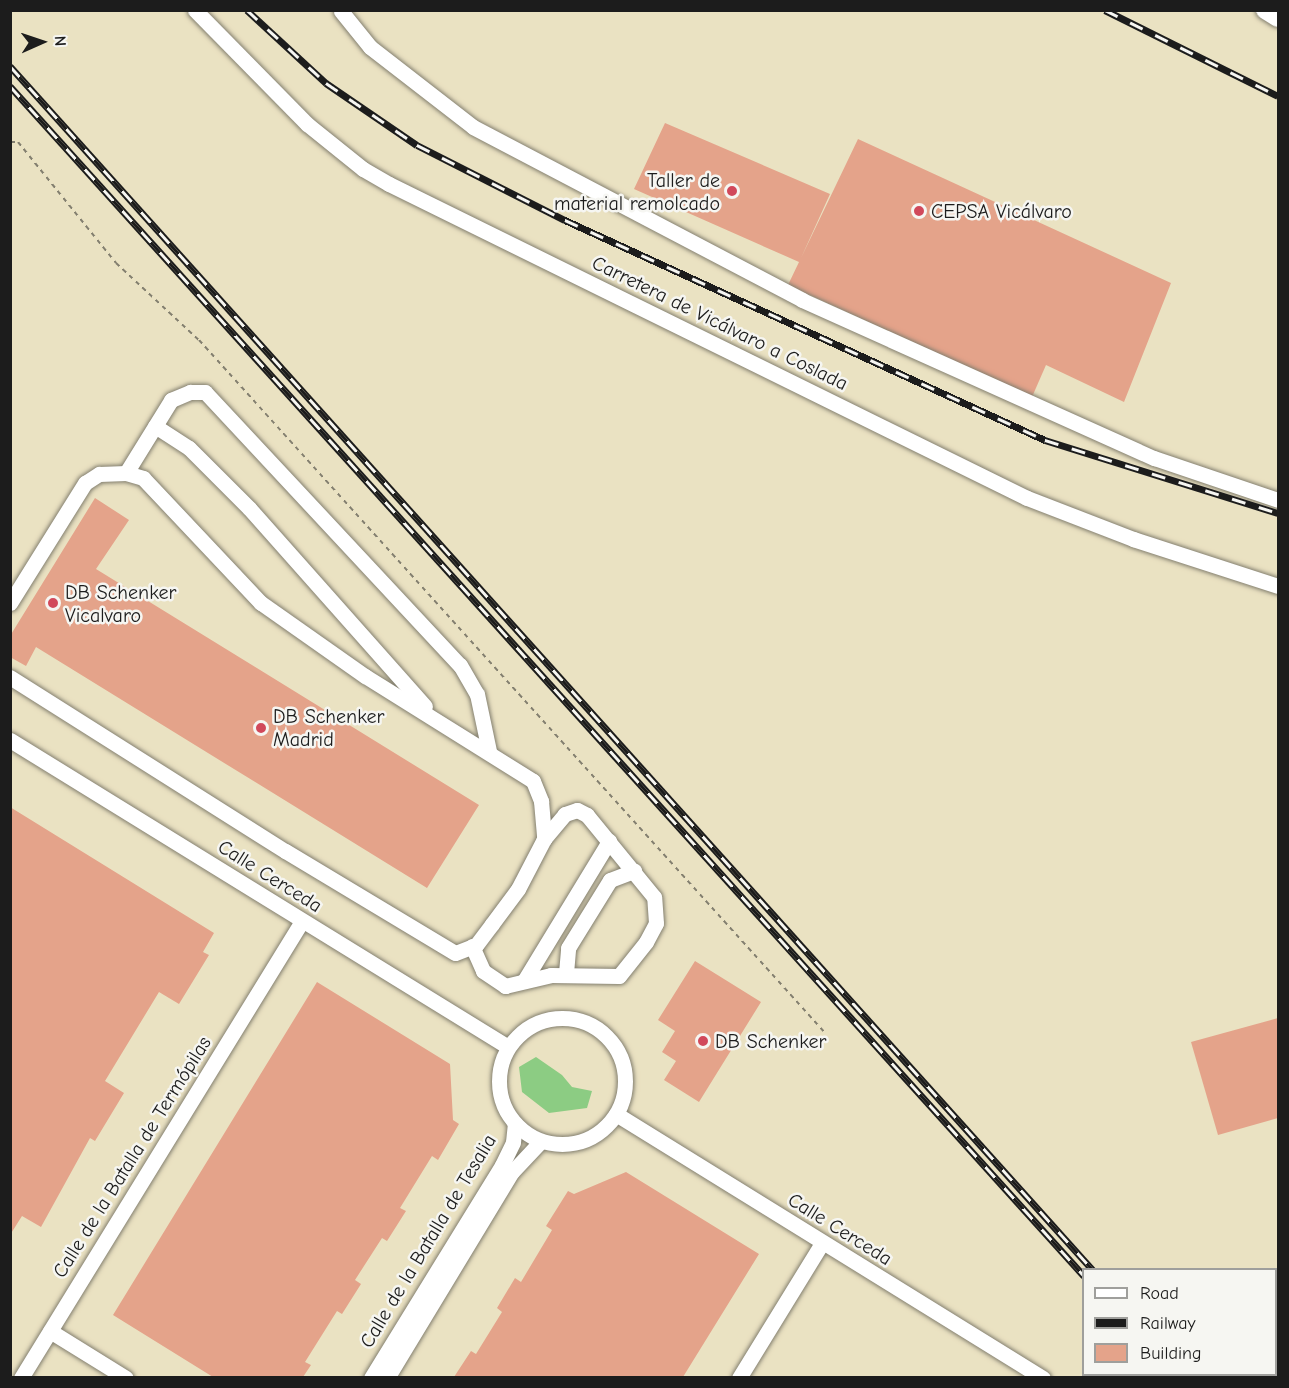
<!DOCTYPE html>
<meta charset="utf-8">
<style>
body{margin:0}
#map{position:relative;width:1289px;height:1388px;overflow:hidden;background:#eae2c2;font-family:"Comic Neue",sans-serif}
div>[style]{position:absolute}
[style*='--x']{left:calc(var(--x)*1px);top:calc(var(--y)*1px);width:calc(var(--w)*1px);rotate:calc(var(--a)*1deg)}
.green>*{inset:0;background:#8ccc83}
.building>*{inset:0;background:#e4a38a}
.path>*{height:2px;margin-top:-1px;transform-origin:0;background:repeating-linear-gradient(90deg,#837f6f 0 4.5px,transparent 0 9px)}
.roads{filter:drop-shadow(0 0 2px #837f6f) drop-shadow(0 0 2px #837f6f)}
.minor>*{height:15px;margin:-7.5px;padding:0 7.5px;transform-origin:7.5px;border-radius:7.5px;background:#fff}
.minor>.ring{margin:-7.5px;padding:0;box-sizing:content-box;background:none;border:15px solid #fff;border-radius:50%}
.major>*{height:18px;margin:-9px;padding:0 9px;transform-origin:9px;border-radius:9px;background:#fff}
.rail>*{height:7px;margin-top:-3.5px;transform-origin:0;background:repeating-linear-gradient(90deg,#f6f6f2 0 14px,#1c1c1c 0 28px);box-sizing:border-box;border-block:2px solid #1c1c1c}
.dots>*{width:16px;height:16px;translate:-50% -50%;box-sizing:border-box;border:3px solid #f6f6f2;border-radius:50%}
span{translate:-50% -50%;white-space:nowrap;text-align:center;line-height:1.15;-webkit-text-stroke:5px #f6f6f2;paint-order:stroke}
.poi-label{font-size:20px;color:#1c1c1c}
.right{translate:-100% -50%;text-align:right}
.left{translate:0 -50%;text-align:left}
.street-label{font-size:20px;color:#1c1c1c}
.frame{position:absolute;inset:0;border:12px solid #1c1c1c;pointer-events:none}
.legend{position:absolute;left:1082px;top:1268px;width:195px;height:108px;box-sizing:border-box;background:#f6f6f2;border:2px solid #9f9f9c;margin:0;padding:8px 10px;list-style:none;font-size:18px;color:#1c1c1c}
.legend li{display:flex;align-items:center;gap:12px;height:30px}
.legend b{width:30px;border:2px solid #9f9f9c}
.north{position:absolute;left:12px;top:12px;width:60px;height:60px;-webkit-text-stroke:4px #f6f6f2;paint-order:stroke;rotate:87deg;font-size:16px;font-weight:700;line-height:24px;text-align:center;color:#1c1c1c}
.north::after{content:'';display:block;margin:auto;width:21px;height:27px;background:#1c1c1c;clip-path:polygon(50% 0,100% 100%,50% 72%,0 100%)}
</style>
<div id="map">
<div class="green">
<div style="clip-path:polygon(536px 1057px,562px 1075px,572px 1087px,592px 1091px,587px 1108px,549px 1113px,522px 1092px,519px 1067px)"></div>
<div style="clip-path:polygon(1278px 1323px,1278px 1377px,1252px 1377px,1276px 1374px)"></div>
</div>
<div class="building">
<div style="clip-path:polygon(665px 123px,830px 194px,801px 258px,858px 139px,1171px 283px,1124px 402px,1046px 365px,1032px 397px,788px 285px,799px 262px,634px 189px)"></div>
<div style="clip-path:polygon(95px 498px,129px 520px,96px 569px,479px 805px,427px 888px,36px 647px,26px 666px,10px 657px,10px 636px)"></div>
<div style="clip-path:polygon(10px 807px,214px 933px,203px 952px,209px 955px,179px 1004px,159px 992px,105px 1081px,124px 1093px,95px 1141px,90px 1138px,41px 1227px,22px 1216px,10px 1235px)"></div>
<div style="clip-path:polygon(695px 961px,761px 1002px,699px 1102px,664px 1080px,676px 1061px,662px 1052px,675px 1031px,658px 1020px)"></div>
<div style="clip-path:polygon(317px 982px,450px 1064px,453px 1120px,459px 1124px,438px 1160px,432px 1156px,400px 1208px,406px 1211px,387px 1241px,382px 1238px,355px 1280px,361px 1284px,342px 1314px,337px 1311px,305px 1362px,311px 1365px,303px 1377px,213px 1377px,113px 1315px)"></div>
<div style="clip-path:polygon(1278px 1018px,1278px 1118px,1218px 1135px,1191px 1042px)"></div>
<div style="clip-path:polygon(626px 1172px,759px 1254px,683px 1377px,454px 1377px,471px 1351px,476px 1354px,502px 1312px,497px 1308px,515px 1278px,521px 1282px,552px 1230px,546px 1226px,568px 1191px,574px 1194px)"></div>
</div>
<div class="path">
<div style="--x:10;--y:142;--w:8;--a:0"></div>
<div style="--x:18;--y:142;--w:156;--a:51"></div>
<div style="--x:116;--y:263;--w:113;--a:42.9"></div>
<div style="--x:199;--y:340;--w:935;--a:47.9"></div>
</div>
<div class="roads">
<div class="minor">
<div style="--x:195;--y:10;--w:160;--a:45.5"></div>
<div style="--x:307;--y:124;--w:72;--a:38.8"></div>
<div style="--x:363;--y:169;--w:30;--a:30"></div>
<div style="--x:389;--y:184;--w:711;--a:26.2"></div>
<div style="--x:1027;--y:498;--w:114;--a:21.1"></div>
<div style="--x:1133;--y:539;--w:152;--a:18"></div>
<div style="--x:341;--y:11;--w:46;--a:51.1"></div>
<div style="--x:370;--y:47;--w:130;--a:37.8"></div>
<div style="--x:473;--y:127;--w:372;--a:27.7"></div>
<div style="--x:802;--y:300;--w:386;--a:24.2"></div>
<div style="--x:1154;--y:458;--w:131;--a:18.7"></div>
<div style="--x:155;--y:426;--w:40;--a:32.9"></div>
<div style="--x:189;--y:448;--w:85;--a:45"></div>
<div style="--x:249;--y:508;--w:265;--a:48.4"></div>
<div style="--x:126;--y:473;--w:86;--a:-58.3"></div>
<div style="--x:171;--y:400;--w:21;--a:-23"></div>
<div style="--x:190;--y:392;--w:15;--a:0"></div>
<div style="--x:205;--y:392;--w:374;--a:47"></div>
<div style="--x:460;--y:665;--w:34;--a:60"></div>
<div style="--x:477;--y:694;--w:58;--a:78.1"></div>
<div style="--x:10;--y:603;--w:142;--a:-58"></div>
<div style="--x:85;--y:483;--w:17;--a:-33"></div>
<div style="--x:99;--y:474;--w:27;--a:-2"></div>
<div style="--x:126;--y:473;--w:18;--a:16"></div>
<div style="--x:143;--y:478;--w:172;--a:46.7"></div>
<div style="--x:261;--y:603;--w:127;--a:35.1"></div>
<div style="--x:365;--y:676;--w:198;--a:32"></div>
<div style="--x:533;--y:781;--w:22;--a:68"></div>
<div style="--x:541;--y:801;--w:38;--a:85"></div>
<div style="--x:544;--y:839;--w:56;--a:117.5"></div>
<div style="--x:518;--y:889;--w:44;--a:126.6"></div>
<div style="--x:492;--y:924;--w:26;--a:127"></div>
<div style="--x:476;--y:945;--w:22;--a:159"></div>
<div style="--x:455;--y:953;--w:198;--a:-149"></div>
<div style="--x:285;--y:851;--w:325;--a:-147.7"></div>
<div style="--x:10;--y:740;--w:585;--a:31.65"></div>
<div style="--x:472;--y:946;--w:27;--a:66"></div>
<div style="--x:483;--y:971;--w:27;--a:34"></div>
<div style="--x:505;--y:986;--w:47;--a:-13.4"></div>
<div style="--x:551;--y:975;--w:68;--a:0.8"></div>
<div style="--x:619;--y:976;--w:43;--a:-51.5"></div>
<div style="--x:646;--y:942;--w:21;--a:-62"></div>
<div style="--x:656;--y:923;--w:26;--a:-94"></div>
<div style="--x:654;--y:897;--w:106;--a:-129.3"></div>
<div style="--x:587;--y:815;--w:11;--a:-153"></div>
<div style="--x:577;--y:810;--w:13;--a:162"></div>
<div style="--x:565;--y:814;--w:33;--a:130"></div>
<div style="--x:566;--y:973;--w:25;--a:-85"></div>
<div style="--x:568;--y:948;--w:80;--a:-58.3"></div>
<div style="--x:610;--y:880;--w:26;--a:-21"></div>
<div style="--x:524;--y:981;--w:164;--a:-58.7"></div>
<div class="ring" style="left:499px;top:1018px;width:111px;height:111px"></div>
<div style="--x:616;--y:1114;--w:502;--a:31.73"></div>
<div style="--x:50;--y:1331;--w:89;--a:31.7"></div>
<div style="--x:21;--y:1378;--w:536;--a:-58.41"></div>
<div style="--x:371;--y:1378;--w:250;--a:-58.4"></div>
<div style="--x:502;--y:1165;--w:25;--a:-64"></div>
<div style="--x:513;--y:1142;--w:19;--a:-84"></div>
<div style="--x:387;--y:1378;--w:241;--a:-58.8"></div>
<div style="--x:512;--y:1172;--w:42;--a:-46.9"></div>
<div style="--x:739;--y:1378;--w:158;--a:-58.4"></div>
</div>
<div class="major">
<div style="--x:1265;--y:10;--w:15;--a:32"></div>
</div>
</div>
<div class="rail">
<div style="--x:247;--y:10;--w:108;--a:42.7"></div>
<div style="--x:326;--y:83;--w:110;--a:34.3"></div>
<div style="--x:417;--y:145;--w:166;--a:26.9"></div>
<div style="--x:565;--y:220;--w:528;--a:24.62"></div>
<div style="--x:1045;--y:440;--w:244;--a:17.4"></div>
<div style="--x:1105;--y:10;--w:193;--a:26.4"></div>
<div style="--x:10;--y:66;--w:1619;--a:48.03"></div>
<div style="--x:10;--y:86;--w:1603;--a:47.93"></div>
<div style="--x:1171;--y:1374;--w:5;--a:53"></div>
<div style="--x:1186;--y:1374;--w:5;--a:53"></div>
</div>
<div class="dots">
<div style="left:732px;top:191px;background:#d1495b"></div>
<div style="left:919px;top:211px;background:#d1495b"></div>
<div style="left:53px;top:603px;background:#d1495b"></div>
<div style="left:261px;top:728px;background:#d1495b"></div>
<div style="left:703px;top:1041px;background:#d1495b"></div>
</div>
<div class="poi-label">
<span class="right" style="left:720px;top:192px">Taller de<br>material remolcado</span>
<span class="left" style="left:931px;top:211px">CEPSA Vicálvaro</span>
<span class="left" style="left:65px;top:604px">DB Schenker<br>Vicalvaro</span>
<span class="left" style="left:273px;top:728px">DB Schenker<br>Madrid</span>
<span class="left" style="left:715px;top:1041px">DB Schenker</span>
</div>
<div class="street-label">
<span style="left:720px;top:323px;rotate:26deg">Carretera de Vicálvaro a Coslada</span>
<span style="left:270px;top:876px;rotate:32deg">Calle Cerceda</span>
<span style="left:132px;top:1157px;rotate:-58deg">Calle de la Batalla de Termópilas</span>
<span style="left:840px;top:1229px;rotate:32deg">Calle Cerceda</span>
<span style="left:428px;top:1241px;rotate:-59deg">Calle de la Batalla de Tesalia</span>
</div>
<div class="frame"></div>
<ul class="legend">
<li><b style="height:8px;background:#fff"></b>Road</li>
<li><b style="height:8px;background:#1c1c1c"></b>Railway</li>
<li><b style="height:16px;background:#e4a38a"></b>Building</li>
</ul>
<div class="north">N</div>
</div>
